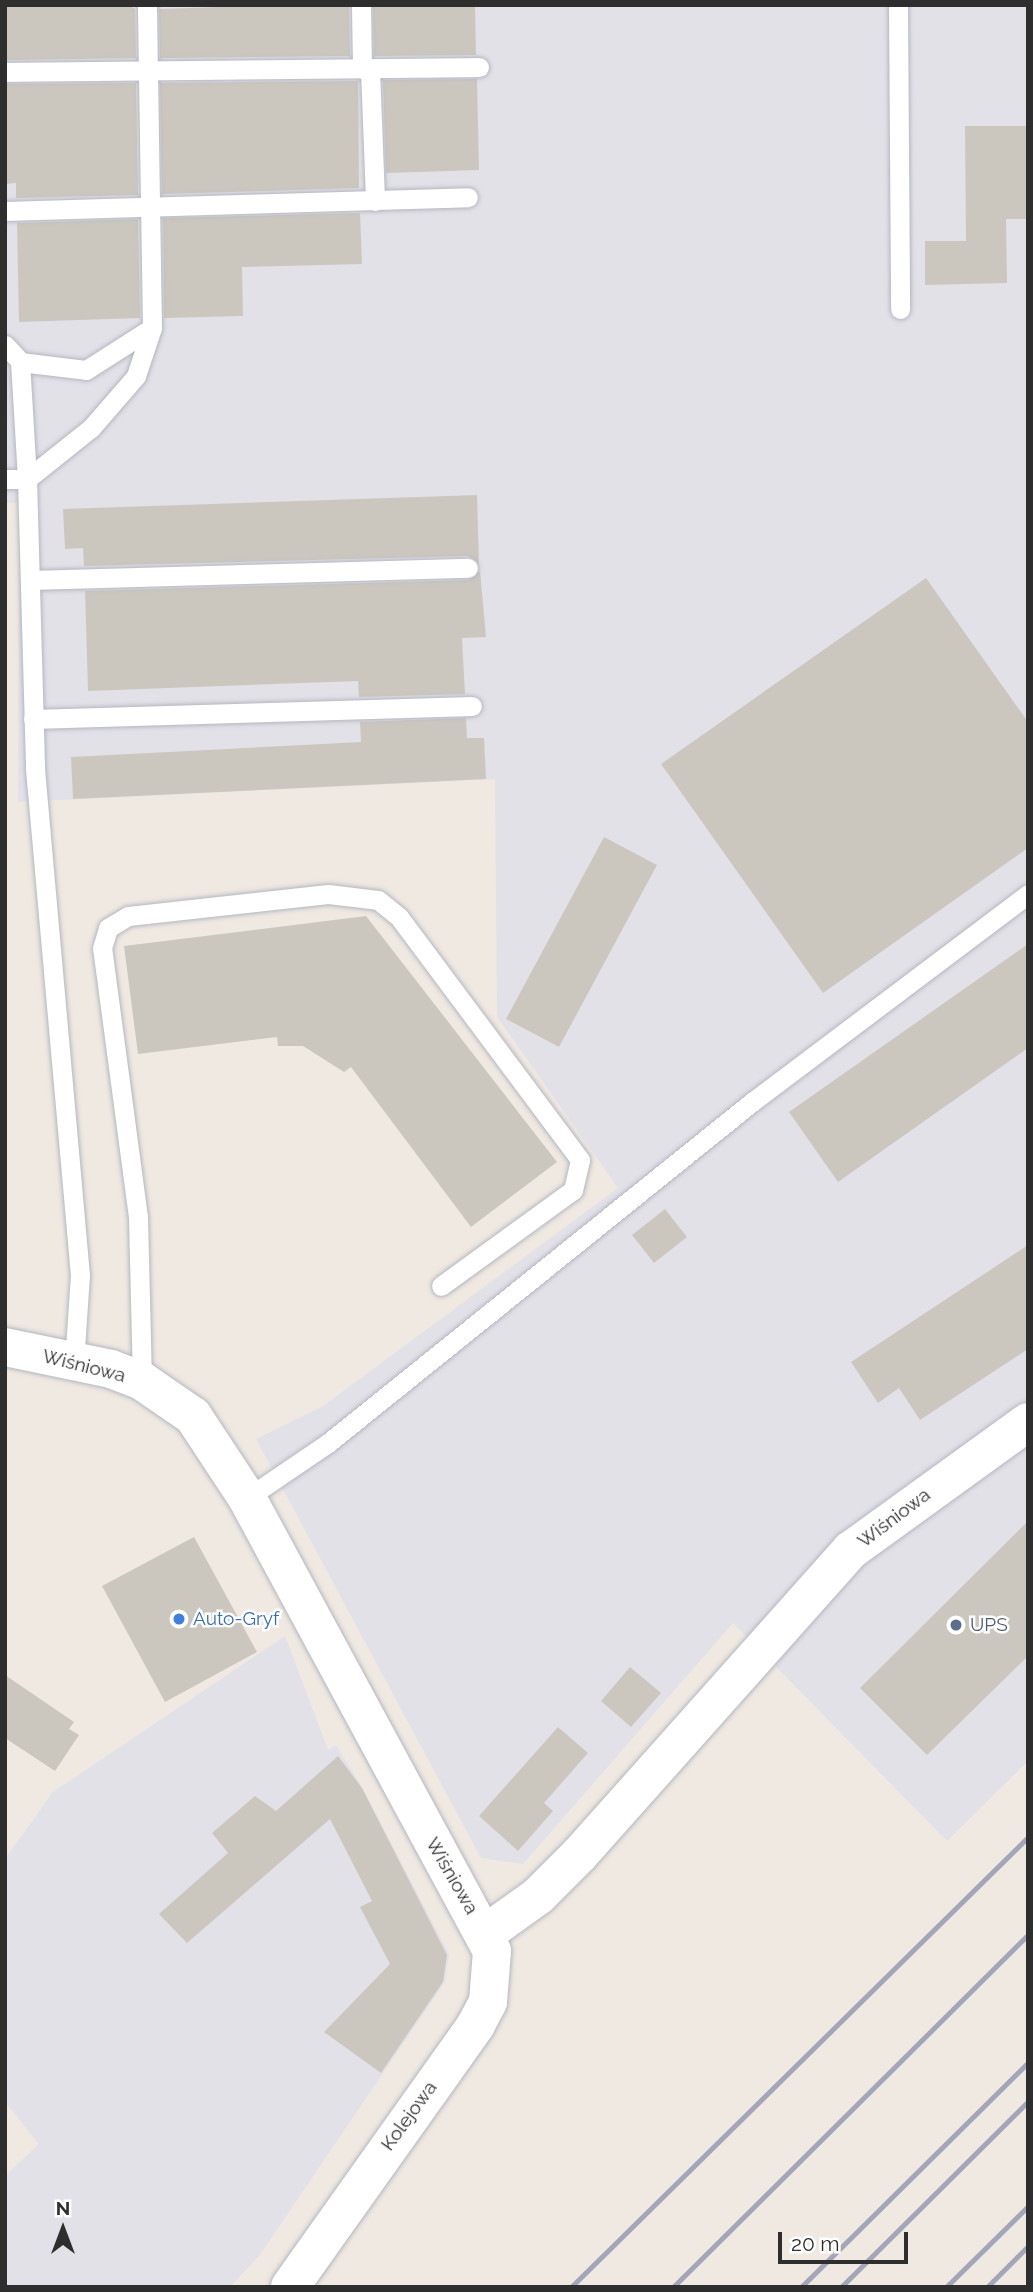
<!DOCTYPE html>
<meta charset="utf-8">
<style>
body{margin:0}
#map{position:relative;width:1033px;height:2292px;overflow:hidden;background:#efe9e1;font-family:Raleway,sans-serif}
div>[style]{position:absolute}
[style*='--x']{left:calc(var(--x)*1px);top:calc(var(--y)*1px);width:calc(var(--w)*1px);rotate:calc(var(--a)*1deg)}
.industrial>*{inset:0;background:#e3e1e8}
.building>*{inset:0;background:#cbc7bf}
.roads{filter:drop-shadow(0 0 2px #b4b7c1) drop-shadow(0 0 2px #b4b7c1)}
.lane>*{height:19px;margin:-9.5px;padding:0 9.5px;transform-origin:9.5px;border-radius:9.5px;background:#fff}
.street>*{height:38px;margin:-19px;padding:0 19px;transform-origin:19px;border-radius:19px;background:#fff}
.rail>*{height:5px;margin:-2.5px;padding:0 2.5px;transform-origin:2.5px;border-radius:2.5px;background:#a3a6b8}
.dots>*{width:19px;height:19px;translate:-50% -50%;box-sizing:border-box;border:4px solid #fff;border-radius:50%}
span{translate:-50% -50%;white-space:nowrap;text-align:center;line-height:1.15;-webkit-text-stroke:5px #fff;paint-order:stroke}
.street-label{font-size:19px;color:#2e2e2e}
.shop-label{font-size:19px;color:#366cbe}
.left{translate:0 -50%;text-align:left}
.service-label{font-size:19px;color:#4e5e75}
.frame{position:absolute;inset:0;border:7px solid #2e2e2e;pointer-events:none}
.north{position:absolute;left:28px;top:2194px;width:70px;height:70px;-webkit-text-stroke:5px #fff;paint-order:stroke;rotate:0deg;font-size:19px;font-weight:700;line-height:28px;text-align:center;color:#2e2e2e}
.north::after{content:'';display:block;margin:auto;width:24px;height:32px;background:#2e2e2e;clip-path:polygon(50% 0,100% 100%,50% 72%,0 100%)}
.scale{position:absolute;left:778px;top:2232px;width:130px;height:32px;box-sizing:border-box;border:4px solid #2e2e2e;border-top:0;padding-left:9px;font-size:21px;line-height:24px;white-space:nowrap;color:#2e2e2e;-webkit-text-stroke:5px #fff;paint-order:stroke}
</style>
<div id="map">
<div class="industrial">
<div style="clip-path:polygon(5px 5px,1028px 5px,1028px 1761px,947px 1841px,733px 1623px,523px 1864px,481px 1858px,256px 1439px,323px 1406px,618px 1188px,497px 1017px,495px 779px,18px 802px,19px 503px,5px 503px)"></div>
<div style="clip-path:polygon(285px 1636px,328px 1750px,336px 1745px,362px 1787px,449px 1954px,445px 1982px,259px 2256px,230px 2287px,5px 2287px,5px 2176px,39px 2144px,5px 2102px,5px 1859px,53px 1792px)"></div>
</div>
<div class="building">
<div style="clip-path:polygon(5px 5px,129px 5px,135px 9px,136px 58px,5px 60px)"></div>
<div style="clip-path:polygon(283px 5px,349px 5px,350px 56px,160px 58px,159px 9px)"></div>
<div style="clip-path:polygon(373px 5px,475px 5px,476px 55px,374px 56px)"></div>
<div style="clip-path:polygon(477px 79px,479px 170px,386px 173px,383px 80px)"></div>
<div style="clip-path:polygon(358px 81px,359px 188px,162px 194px,160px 83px)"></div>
<div style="clip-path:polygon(136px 83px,138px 195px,16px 198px,16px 183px,5px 184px,5px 84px)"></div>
<div style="clip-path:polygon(965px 126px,1028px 126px,1028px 219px,1006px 219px,1007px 283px,925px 285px,925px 241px,966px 241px)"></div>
<div style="clip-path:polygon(360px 213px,362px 264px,242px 267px,243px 316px,164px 318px,163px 218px)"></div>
<div style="clip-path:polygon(138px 219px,140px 318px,19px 322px,17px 223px)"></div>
<div style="clip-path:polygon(477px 495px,479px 564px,468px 556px,84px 566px,83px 548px,65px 549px,63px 509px)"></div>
<div style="clip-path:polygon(480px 571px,486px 637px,462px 638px,465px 694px,359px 697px,358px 681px,88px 691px,85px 591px,468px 580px)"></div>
<div style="clip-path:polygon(926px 578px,1028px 722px,1028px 848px,823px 993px,661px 764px)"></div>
<div style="clip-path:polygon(466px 718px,467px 738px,484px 738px,486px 779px,73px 799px,71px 757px,361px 742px,360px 722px)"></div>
<div style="clip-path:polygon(604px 837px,657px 865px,559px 1047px,506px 1019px)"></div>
<div style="clip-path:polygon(366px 916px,557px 1162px,471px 1227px,351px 1067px,344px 1072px,303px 1046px,278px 1046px,277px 1037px,138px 1054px,124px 946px)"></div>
<div style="clip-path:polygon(1028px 944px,1028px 1048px,838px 1182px,789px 1112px)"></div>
<div style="clip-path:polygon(665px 1209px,687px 1237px,654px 1263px,632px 1235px)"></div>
<div style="clip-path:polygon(1028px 1245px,1028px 1349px,920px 1420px,899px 1388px,878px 1403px,851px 1362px)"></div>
<div style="clip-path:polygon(1028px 1521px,1028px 1656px,927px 1755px,860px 1688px)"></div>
<div style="clip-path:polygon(194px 1537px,257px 1652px,165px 1702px,102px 1586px)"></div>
<div style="clip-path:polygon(630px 1667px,661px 1693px,631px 1727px,601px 1701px)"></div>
<div style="clip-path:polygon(5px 1675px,74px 1722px,69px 1729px,79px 1735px,55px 1771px,5px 1738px)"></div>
<div style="clip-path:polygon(558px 1727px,588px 1753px,544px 1803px,553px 1811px,518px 1851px,479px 1816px)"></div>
<div style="clip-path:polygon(338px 1756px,362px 1788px,447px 1955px,443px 1982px,381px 2073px,324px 2032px,390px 1964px,360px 1907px,372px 1901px,330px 1819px,187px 1943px,159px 1914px,228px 1853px,212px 1833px,255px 1796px,276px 1811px)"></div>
</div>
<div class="roads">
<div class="lane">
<div style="--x:361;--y:5;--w:64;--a:89.1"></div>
<div style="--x:898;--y:5;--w:304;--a:89.6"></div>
<div style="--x:370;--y:69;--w:132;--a:87.8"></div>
<div style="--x:5;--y:72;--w:474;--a:-0.6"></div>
<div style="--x:5;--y:211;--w:463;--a:-1.7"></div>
<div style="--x:5;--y:345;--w:22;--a:47"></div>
<div style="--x:20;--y:361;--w:118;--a:86.6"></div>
<div style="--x:20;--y:362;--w:66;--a:6.9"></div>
<div style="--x:86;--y:370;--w:78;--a:-32.5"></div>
<div style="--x:5;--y:479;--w:22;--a:0"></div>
<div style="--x:27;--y:479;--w:290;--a:88.4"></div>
<div style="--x:35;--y:769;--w:508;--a:84.92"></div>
<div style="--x:80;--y:1275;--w:87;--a:93.9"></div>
<div style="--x:27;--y:479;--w:82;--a:-38.6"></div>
<div style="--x:91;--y:428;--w:69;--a:-49.1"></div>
<div style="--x:136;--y:376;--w:51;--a:-71.6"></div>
<div style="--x:152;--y:328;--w:323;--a:-90.9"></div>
<div style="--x:30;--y:580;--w:438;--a:-1.6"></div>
<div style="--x:33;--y:719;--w:439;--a:-1.7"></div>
<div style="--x:142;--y:1381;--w:164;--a:-91.4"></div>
<div style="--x:138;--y:1217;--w:271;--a:-97.6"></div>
<div style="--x:102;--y:948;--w:21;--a:-73"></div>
<div style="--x:108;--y:928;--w:23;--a:-31"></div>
<div style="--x:128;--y:916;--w:201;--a:-6.3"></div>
<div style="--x:328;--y:894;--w:50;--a:6.8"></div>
<div style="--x:378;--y:900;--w:27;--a:39"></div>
<div style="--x:399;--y:917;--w:303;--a:53.3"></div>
<div style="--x:580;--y:1160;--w:31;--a:103"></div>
<div style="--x:573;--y:1190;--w:163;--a:144"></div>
<div style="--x:247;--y:1498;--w:98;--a:-34.2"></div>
<div style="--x:328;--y:1443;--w:544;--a:-38.81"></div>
<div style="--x:752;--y:1102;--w:346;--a:-37"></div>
</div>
<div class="street">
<div style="--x:5;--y:1347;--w:108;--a:11.7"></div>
<div style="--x:111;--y:1369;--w:33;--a:21"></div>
<div style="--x:142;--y:1381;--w:62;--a:34.5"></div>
<div style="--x:193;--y:1416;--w:98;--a:56.6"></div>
<div style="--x:247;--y:1498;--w:515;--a:61.59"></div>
<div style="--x:492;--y:1951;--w:51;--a:94.5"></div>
<div style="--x:488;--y:2002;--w:26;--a:118"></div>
<div style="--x:476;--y:2025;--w:321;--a:125.4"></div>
<div style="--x:485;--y:1934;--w:65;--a:-35.6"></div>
<div style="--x:538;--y:1896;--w:59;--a:-45"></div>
<div style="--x:580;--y:1854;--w:407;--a:-48.3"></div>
<div style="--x:851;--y:1550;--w:218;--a:-35.9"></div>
</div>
</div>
<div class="rail">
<div style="--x:571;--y:2287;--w:641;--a:-44.56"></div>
<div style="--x:673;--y:2287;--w:500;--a:-44.8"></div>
<div style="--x:801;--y:2287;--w:320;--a:-44.7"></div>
<div style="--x:841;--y:2287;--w:264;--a:-44.8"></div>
<div style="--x:946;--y:2287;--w:115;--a:-44.6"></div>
<div style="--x:987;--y:2287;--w:58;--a:-45"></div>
</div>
<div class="dots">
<div style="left:179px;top:1619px;background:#3f7fe0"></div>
<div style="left:956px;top:1625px;background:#5c6f8a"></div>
</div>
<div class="street-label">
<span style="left:84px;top:1366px;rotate:14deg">Wiśniowa</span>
<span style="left:894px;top:1518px;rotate:-37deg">Wiśniowa</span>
<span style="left:452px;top:1876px;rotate:60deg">Wiśniowa</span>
<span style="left:409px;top:2116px;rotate:-54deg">Kolejowa</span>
</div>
<div class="shop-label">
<span class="left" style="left:193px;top:1619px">Auto-Gryf</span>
</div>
<div class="service-label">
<span class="left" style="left:970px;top:1625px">UPS</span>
</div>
<div class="frame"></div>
<div class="north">N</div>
<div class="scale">20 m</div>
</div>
